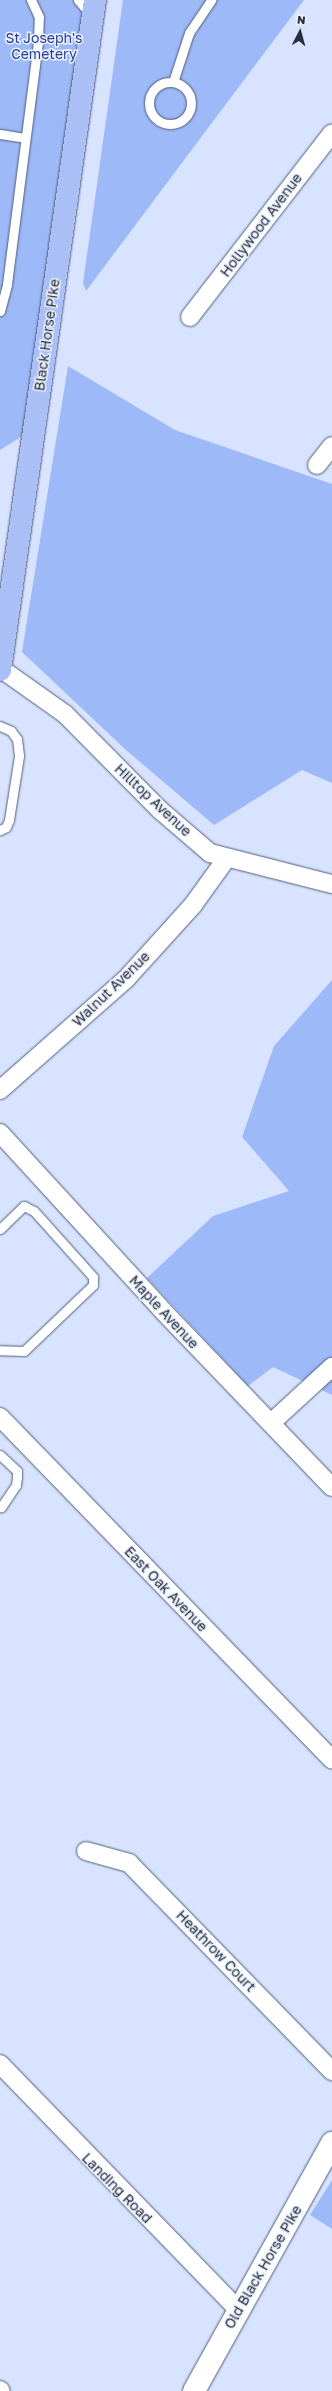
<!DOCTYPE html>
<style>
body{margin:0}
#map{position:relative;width:332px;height:2391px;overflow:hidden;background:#d8e4ff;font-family:"Golos Text",sans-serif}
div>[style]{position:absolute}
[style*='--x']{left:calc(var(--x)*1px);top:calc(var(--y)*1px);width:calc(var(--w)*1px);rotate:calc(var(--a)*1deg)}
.green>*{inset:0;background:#9eb9f7}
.roads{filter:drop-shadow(0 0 1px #525f7b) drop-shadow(0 0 1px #525f7b)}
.service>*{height:9px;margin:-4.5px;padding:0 4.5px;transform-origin:4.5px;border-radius:4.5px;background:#fff}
.service>.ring{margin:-4.5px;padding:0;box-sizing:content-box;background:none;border:9px solid #fff;border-radius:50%}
.minor>*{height:18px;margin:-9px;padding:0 9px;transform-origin:9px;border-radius:9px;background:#fff}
.tertiary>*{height:22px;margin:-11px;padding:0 11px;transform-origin:11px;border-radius:11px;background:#fff}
.primary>*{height:22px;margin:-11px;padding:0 11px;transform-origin:11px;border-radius:11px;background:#a9bff6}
span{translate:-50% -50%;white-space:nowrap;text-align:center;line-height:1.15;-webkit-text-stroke:3px #ebf1ff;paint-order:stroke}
.park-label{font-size:14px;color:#223e94}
.street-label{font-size:14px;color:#282e3a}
.north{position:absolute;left:280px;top:12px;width:40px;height:40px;-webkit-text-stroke:3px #ebf1ff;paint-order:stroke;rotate:6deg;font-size:11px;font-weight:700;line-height:16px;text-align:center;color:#282e3a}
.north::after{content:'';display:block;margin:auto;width:14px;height:18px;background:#282e3a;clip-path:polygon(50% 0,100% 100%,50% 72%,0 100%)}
</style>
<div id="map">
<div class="green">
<div style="clip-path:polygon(0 0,95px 0,34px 429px,0 450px)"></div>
<div style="clip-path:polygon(123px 0,304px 0,86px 291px,83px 283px)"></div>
<div style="clip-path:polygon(68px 366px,175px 430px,332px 484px,332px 783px,302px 770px,214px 825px,126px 750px,22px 652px)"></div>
<div style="clip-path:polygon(332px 980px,332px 1395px,273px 1367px,248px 1386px,147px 1278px,213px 1216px,289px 1191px,242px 1137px,274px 1046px)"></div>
<div style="clip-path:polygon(332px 2180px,332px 2229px,310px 2215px)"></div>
</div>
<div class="roads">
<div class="service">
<div style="--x:78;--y:0;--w:18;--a:49"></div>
<div style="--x:173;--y:82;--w:52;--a:-71.9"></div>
<div style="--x:189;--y:33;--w:40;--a:-56"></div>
<div class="ring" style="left:149px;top:82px;width:33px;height:33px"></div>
<div style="--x:0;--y:134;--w:25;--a:9"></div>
<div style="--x:0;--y:311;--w:28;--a:-75"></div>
<div style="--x:7;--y:284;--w:245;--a:-82.7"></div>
<div style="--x:38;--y:41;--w:24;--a:-88"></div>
<div style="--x:39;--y:17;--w:19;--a:-115"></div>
<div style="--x:0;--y:726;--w:12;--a:24"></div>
<div style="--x:11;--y:731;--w:10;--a:53"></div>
<div style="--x:17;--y:739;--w:17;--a:83"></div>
<div style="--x:19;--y:756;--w:65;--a:98.9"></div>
<div style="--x:9;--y:820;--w:8;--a:113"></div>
<div style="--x:6;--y:827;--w:7;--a:153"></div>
<div style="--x:0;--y:1229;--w:33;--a:-44"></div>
<div style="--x:24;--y:1206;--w:11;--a:27"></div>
<div style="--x:34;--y:1211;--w:89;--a:48.2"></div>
<div style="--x:93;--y:1277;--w:8;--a:90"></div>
<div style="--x:93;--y:1285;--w:95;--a:136.3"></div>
<div style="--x:24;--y:1351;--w:24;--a:-178"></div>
<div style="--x:0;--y:1455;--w:23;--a:43"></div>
<div style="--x:17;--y:1471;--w:6;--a:90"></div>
<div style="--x:17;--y:1477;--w:8;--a:97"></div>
<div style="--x:16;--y:1485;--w:27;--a:124"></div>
</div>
<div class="minor">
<div style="--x:190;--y:317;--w:232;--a:-52.3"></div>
<div style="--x:317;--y:465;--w:24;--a:-52"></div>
<div style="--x:0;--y:668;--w:80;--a:35.3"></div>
<div style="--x:65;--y:714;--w:135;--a:45.3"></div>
<div style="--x:160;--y:810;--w:66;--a:40.7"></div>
<div style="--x:210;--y:853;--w:126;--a:14.3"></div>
<div style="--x:0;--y:1090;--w:168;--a:-41.4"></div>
<div style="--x:126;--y:979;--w:100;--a:-47.8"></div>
<div style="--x:193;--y:905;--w:57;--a:-54.3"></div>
<div style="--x:0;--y:1133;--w:241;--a:47.5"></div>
<div style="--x:163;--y:1311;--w:244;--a:46.2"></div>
<div style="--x:0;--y:1417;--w:477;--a:45.9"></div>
<div style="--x:271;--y:1423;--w:83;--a:-42.6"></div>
<div style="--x:86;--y:1851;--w:45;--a:15.6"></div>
<div style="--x:129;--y:1863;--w:291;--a:45.7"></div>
<div style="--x:0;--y:2064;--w:342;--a:45.9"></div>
<div style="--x:0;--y:2390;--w:1;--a:45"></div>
</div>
<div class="tertiary">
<div style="--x:194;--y:2391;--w:284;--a:-60.9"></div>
</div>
<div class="primary">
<div style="--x:0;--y:670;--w:677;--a:-81.93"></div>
</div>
</div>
<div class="park-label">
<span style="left:44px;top:46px">St Joseph's<br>Cemetery</span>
</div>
<div class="street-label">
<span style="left:261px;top:225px;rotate:-53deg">Hollywood Avenue</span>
<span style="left:47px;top:335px;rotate:-82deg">Black Horse Pike</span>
<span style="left:153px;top:800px;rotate:43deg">Hilltop Avenue</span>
<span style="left:111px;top:989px;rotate:-44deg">Walnut Avenue</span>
<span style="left:164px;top:1312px;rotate:47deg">Maple Avenue</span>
<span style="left:166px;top:1589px;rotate:46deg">East Oak Avenue</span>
<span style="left:216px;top:1951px;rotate:46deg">Heathrow Court</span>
<span style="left:117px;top:2188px;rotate:45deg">Landing Road</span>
<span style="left:263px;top:2267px;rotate:-60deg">Old Black Horse Pike</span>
</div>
<div class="north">N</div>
</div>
